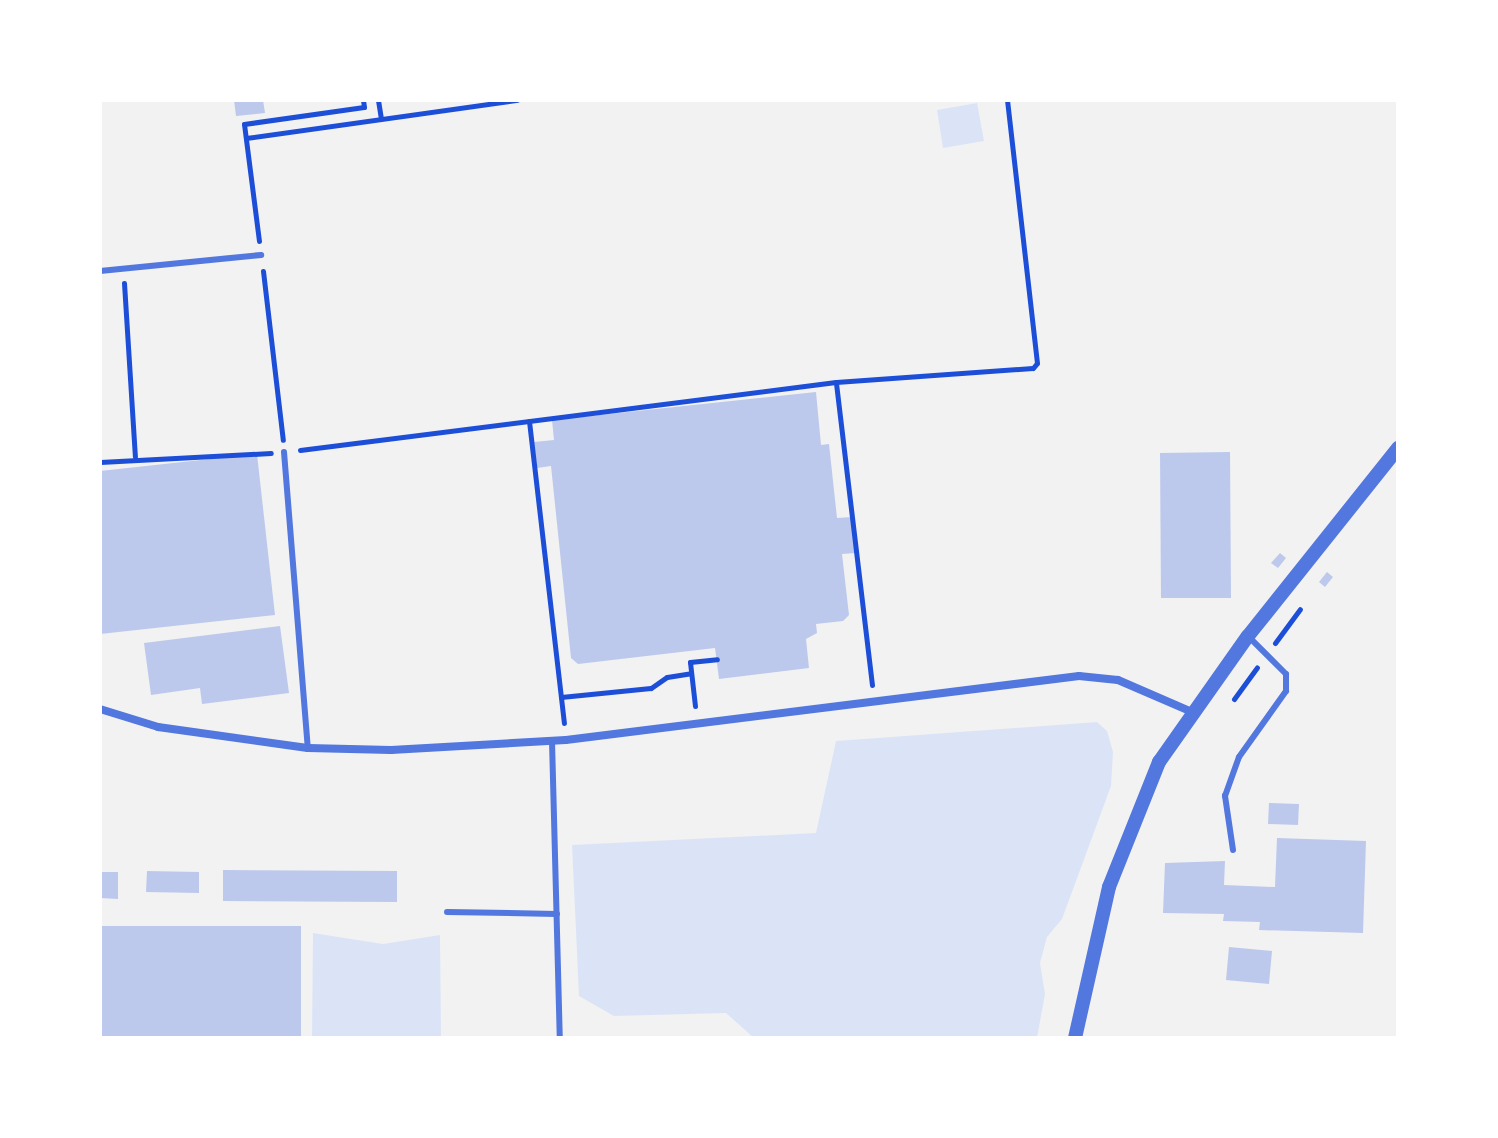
<!DOCTYPE html>
<style>
body{margin:0}
#map{position:relative;width:1498px;height:1138px;overflow:hidden;background:#f2f2f2;font-family:"DM Sans",sans-serif}
div>[style]{position:absolute}
[style*='--x']{left:calc(var(--x)*1px);top:calc(var(--y)*1px);width:calc(var(--w)*1px);rotate:calc(var(--a)*1deg)}
.green>*{inset:0;background:#dbe4f7}
.building>*{inset:0;background:#bdc9ec}
.path>*{height:5px;margin:-2.5px;padding:0 2.5px;transform-origin:2.5px;border-radius:2.5px;background:#1d4ed8}
.service>*{height:6px;margin:-3px;padding:0 3px;transform-origin:3px;border-radius:3px;background:#5277de}
.minor>*{height:8px;margin:-4px;padding:0 4px;transform-origin:4px;border-radius:4px;background:#5277de}
.tertiary>*{height:14px;margin:-7px;padding:0 7px;transform-origin:7px;border-radius:7px;background:#5277de}
span{translate:-50% -50%;white-space:nowrap;text-align:center;line-height:1.15;-webkit-text-stroke:8px #fff;paint-order:stroke}
.frame{position:absolute;inset:0;border:102px solid #fff;pointer-events:none}
</style>
<div id="map">
<div class="green">
<div style="clip-path:polygon(977px 103px,984px 141px,943px 148px,937px 110px)"></div>
<div style="clip-path:polygon(1097px 722px,1107px 731px,1113px 752px,1111px 786px,1062px 919px,1047px 937px,1040px 963px,1045px 994px,1037px 1038px,754px 1038px,726px 1013px,614px 1016px,579px 996px,572px 845px,816px 833px,836px 741px)"></div>
<div style="clip-path:polygon(313px 933px,383px 944px,440px 935px,441px 1038px,312px 1038px)"></div>
</div>
<div class="building">
<div style="clip-path:polygon(234px 100px,263px 100px,265px 113px,236px 116px)"></div>
<div style="clip-path:polygon(816px 392px,821px 445px,829px 444px,837px 518px,852px 517px,856px 553px,842px 554px,849px 615px,843px 621px,816px 624px,817px 633px,806px 639px,809px 668px,719px 679px,715px 648px,578px 664px,571px 658px,551px 466px,537px 468px,534px 442px,554px 440px,552px 420px)"></div>
<div style="clip-path:polygon(1230px 452px,1231px 598px,1161px 598px,1160px 453px)"></div>
<div style="clip-path:polygon(257px 454px,275px 615px,100px 634px,100px 471px)"></div>
<div style="clip-path:polygon(1280px 553px,1286px 558px,1278px 568px,1271px 563px)"></div>
<div style="clip-path:polygon(1327px 572px,1333px 577px,1325px 587px,1319px 582px)"></div>
<div style="clip-path:polygon(280px 626px,289px 693px,202px 704px,200px 688px,151px 695px,144px 643px)"></div>
<div style="clip-path:polygon(1269px 803px,1299px 804px,1298px 825px,1268px 824px)"></div>
<div style="clip-path:polygon(1277px 838px,1366px 841px,1363px 933px,1259px 930px,1260px 922px,1223px 921px,1224px 914px,1163px 913px,1165px 863px,1225px 861px,1224px 885px,1275px 887px)"></div>
<div style="clip-path:polygon(223px 870px,397px 871px,397px 902px,223px 901px)"></div>
<div style="clip-path:polygon(147px 871px,199px 872px,199px 893px,146px 892px)"></div>
<div style="clip-path:polygon(100px 872px,118px 872px,118px 899px,100px 898px)"></div>
<div style="clip-path:polygon(100px 926px,301px 926px,301px 1038px,100px 1038px)"></div>
<div style="clip-path:polygon(1229px 947px,1272px 951px,1269px 984px,1226px 980px)"></div>
</div>
<div class="path">
<div style="--x:378;--y:100;--w:19;--a:81"></div>
<div style="--x:246;--y:138;--w:274;--a:-8"></div>
<div style="--x:259;--y:241;--w:118;--a:-97.3"></div>
<div style="--x:244;--y:124;--w:121;--a:-8.1"></div>
<div style="--x:364;--y:107;--w:7;--a:-98"></div>
<div style="--x:263;--y:271;--w:170;--a:83.3"></div>
<div style="--x:124;--y:283;--w:174;--a:86.4"></div>
<div style="--x:529;--y:421;--w:304;--a:83.4"></div>
<div style="--x:300;--y:450;--w:540;--a:-7.23"></div>
<div style="--x:100;--y:462;--w:171;--a:-3"></div>
<div style="--x:1275;--y:643;--w:42;--a:-53.7"></div>
<div style="--x:872;--y:685;--w:305;--a:-96.8"></div>
<div style="--x:836;--y:382;--w:197;--a:-4.1"></div>
<div style="--x:1033;--y:368;--w:6;--a:-51"></div>
<div style="--x:1037;--y:363;--w:265;--a:-96.5"></div>
<div style="--x:561;--y:697;--w:90;--a:-5.7"></div>
<div style="--x:651;--y:688;--w:19;--a:-35"></div>
<div style="--x:667;--y:677;--w:24;--a:-9"></div>
<div style="--x:1234;--y:699;--w:39;--a:-54"></div>
<div style="--x:695;--y:706;--w:44;--a:-96.5"></div>
<div style="--x:690;--y:662;--w:27;--a:-6"></div>
</div>
<div class="service">
<div style="--x:100;--y:271;--w:162;--a:-5.7"></div>
<div style="--x:284;--y:452;--w:297;--a:85.4"></div>
<div style="--x:552;--y:741;--w:297;--a:88.5"></div>
<div style="--x:1233;--y:850;--w:55;--a:-98.4"></div>
<div style="--x:1225;--y:796;--w:41;--a:-70.3"></div>
<div style="--x:1239;--y:757;--w:81;--a:-54.5"></div>
<div style="--x:1286;--y:691;--w:17;--a:-90"></div>
<div style="--x:1286;--y:674;--w:54;--a:-135"></div>
<div style="--x:447;--y:912;--w:110;--a:1"></div>
</div>
<div class="minor">
<div style="--x:100;--y:709;--w:61;--a:17.2"></div>
<div style="--x:158;--y:727;--w:151;--a:8"></div>
<div style="--x:308;--y:748;--w:83;--a:1.4"></div>
<div style="--x:391;--y:750;--w:175;--a:-3.3"></div>
<div style="--x:566;--y:740;--w:517;--a:-7.11"></div>
<div style="--x:1079;--y:676;--w:39;--a:6"></div>
<div style="--x:1118;--y:680;--w:81;--a:23.4"></div>
</div>
<div class="tertiary">
<div style="--x:1075;--y:1038;--w:155;--a:-77.3"></div>
<div style="--x:1109;--y:887;--w:135;--a:-68.2"></div>
<div style="--x:1159;--y:762;--w:154;--a:-54.8"></div>
<div style="--x:1248;--y:636;--w:241;--a:-51.4"></div>
</div>
<div class="frame"></div>
</div>
